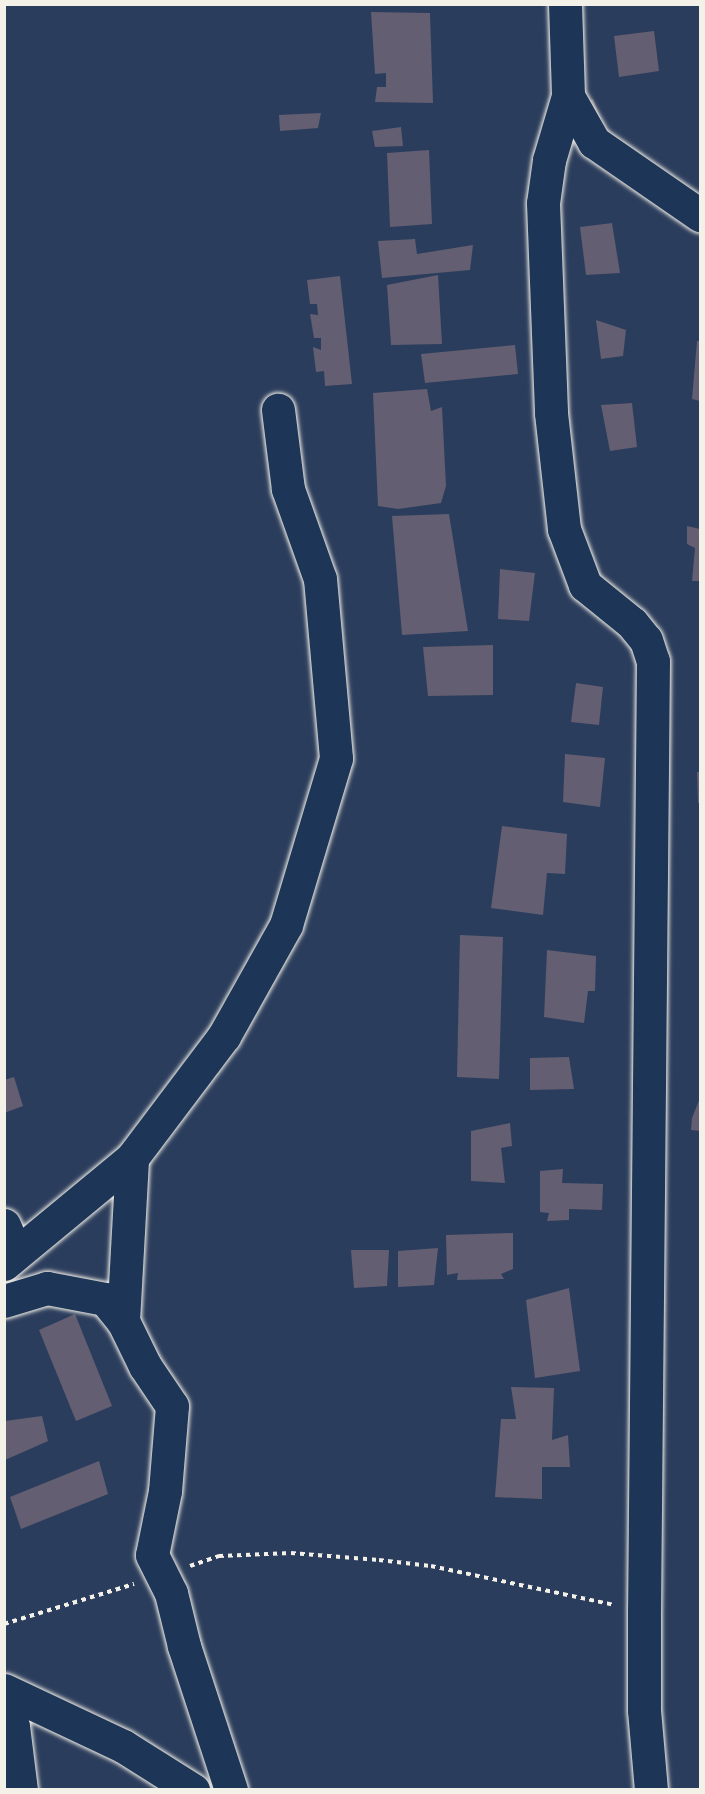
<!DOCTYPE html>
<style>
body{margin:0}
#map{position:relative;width:705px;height:1794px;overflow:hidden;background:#2b3d5c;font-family:Mali,sans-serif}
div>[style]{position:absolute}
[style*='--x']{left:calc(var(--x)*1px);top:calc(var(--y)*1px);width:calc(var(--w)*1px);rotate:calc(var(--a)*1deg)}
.building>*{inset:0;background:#635e72}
.path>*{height:4px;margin-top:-2px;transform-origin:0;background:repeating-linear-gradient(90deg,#f4f1e8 0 4.5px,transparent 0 9px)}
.roads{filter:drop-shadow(0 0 2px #f4f1e8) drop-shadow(0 0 2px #f4f1e8)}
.street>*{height:33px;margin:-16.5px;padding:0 16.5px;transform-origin:16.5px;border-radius:16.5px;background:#1d3557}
span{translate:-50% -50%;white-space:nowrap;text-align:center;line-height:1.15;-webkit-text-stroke:5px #1d3557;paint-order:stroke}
.frame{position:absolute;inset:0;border:6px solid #f4f1e8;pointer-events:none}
</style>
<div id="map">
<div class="building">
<div style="clip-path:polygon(371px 12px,430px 13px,433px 103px,375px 102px,377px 87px,386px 87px,386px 73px,375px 74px)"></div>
<div style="clip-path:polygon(654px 31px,659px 71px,619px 77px,614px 36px)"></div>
<div style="clip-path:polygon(593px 99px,601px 119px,591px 123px,583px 103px)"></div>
<div style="clip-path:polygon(321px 113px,318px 128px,280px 131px,279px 115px)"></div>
<div style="clip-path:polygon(401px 127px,403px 146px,375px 147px,372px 131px)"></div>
<div style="clip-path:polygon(429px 150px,432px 224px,390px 227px,387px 153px)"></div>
<div style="clip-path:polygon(612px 223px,620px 273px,586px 275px,580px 227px)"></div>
<div style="clip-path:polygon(415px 239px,417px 254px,473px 245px,470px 270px,382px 278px,378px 241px)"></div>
<div style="clip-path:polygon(438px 275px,442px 344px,391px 345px,387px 285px)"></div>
<div style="clip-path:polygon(340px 276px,352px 384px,325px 386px,324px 371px,316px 372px,313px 347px,321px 350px,321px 338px,314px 338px,310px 314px,318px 315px,317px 304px,310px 304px,307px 280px)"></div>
<div style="clip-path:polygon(596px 320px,626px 330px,623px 356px,601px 359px)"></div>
<div style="clip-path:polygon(697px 341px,700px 341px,700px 401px,692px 399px)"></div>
<div style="clip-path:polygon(515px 345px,518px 374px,425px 383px,421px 354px)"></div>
<div style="clip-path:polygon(427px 389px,431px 411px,442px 407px,446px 486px,441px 503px,398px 509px,378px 506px,373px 393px)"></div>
<div style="clip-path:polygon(632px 403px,637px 447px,610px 451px,601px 405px)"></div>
<div style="clip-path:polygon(449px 514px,468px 631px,402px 635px,392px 516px)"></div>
<div style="clip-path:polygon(687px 526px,700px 529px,700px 581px,692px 581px,695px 548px,687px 544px)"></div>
<div style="clip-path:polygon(500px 569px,535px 573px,529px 621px,498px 619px)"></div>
<div style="clip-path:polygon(493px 645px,493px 695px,428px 696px,423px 647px)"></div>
<div style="clip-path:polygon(576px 683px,603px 687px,599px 725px,571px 722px)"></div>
<div style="clip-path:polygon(565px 754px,605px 758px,600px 807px,563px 802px)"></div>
<div style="clip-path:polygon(697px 772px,700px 772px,700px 803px,698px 803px)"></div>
<div style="clip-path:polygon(502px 826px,567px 834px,565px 874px,547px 873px,543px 915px,491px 908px)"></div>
<div style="clip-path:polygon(460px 935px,503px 937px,499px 1079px,457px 1077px)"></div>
<div style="clip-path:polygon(547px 950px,596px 956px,595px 991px,588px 991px,584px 1023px,544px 1017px)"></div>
<div style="clip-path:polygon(569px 1057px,574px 1089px,530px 1090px,530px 1058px)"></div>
<div style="clip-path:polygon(14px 1077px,23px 1106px,4px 1113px,4px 1080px)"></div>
<div style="clip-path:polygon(700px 1098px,700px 1131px,691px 1130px,692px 1118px)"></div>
<div style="clip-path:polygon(510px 1123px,512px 1146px,501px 1148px,505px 1183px,471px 1181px,471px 1131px)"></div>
<div style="clip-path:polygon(563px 1169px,562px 1183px,603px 1184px,602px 1210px,569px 1209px,569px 1220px,547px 1221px,549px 1213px,540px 1212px,540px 1171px)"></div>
<div style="clip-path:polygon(513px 1233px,513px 1269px,501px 1274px,504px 1279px,457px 1280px,458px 1273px,447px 1275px,446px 1235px)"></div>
<div style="clip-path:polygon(438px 1248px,434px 1285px,398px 1287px,398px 1251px)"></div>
<div style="clip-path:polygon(351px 1250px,389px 1250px,387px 1286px,354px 1288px)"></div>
<div style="clip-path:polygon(569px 1288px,580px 1371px,535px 1378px,526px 1300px)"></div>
<div style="clip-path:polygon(75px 1314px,112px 1406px,76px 1421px,39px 1330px)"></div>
<div style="clip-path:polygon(511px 1387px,554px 1388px,552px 1440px,568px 1435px,570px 1467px,542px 1467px,542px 1499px,495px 1497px,501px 1419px,516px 1419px)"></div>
<div style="clip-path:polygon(42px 1416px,48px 1441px,5px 1460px,5px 1421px)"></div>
<div style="clip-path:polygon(99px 1461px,108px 1494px,21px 1529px,10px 1497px)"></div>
</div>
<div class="path">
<div style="--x:190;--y:1566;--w:31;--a:-19"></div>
<div style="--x:219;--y:1556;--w:72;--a:-2.4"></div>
<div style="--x:291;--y:1553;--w:88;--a:4.5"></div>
<div style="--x:379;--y:1560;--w:52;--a:6.6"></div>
<div style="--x:431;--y:1566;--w:187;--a:12"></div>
<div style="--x:4;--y:1624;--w:136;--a:-17.1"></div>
</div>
<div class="roads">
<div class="street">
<div style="--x:565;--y:4;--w:92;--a:88.1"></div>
<div style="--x:568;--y:96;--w:53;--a:60.5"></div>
<div style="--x:594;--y:142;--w:129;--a:34.6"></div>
<div style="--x:568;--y:96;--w:67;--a:106.5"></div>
<div style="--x:549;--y:160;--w:43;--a:97.9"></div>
<div style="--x:543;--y:203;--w:210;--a:87.8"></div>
<div style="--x:551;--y:413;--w:117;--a:83.6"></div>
<div style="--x:564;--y:529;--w:60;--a:69.4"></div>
<div style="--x:585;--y:585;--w:60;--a:39"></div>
<div style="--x:632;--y:623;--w:22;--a:51"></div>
<div style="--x:646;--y:640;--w:22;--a:72"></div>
<div style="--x:653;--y:661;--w:949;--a:90.54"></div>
<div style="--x:644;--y:1610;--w:100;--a:90"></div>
<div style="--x:644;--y:1710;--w:80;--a:85"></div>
<div style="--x:4;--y:1225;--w:30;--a:67"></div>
<div style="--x:4;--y:1264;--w:166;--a:-39.6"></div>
<div style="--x:132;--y:1158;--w:153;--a:-53"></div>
<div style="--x:224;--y:1036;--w:127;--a:-60.8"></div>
<div style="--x:286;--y:925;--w:174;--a:-73.3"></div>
<div style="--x:336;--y:758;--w:180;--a:-95.1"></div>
<div style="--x:320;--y:579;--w:96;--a:-109.6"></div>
<div style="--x:288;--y:489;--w:80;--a:-97.2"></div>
<div style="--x:4;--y:1301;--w:45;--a:-16.8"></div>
<div style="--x:47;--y:1288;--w:59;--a:10.7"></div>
<div style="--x:105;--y:1299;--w:28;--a:51"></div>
<div style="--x:123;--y:1321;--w:50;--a:63.9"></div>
<div style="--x:145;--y:1366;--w:48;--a:56"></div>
<div style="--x:172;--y:1406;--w:85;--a:94.7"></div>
<div style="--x:165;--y:1491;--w:65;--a:101.5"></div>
<div style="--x:152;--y:1555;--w:42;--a:63.4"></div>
<div style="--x:171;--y:1593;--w:55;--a:76.2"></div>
<div style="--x:184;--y:1646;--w:151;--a:71.9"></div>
<div style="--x:123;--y:1321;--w:163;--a:-86.8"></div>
<div style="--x:4;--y:1690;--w:132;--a:25.2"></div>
<div style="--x:123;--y:1746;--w:83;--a:32.2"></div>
<div style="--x:4;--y:1710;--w:18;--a:61"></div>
<div style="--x:13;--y:1726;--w:64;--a:82.9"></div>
</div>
</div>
<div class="frame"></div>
</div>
